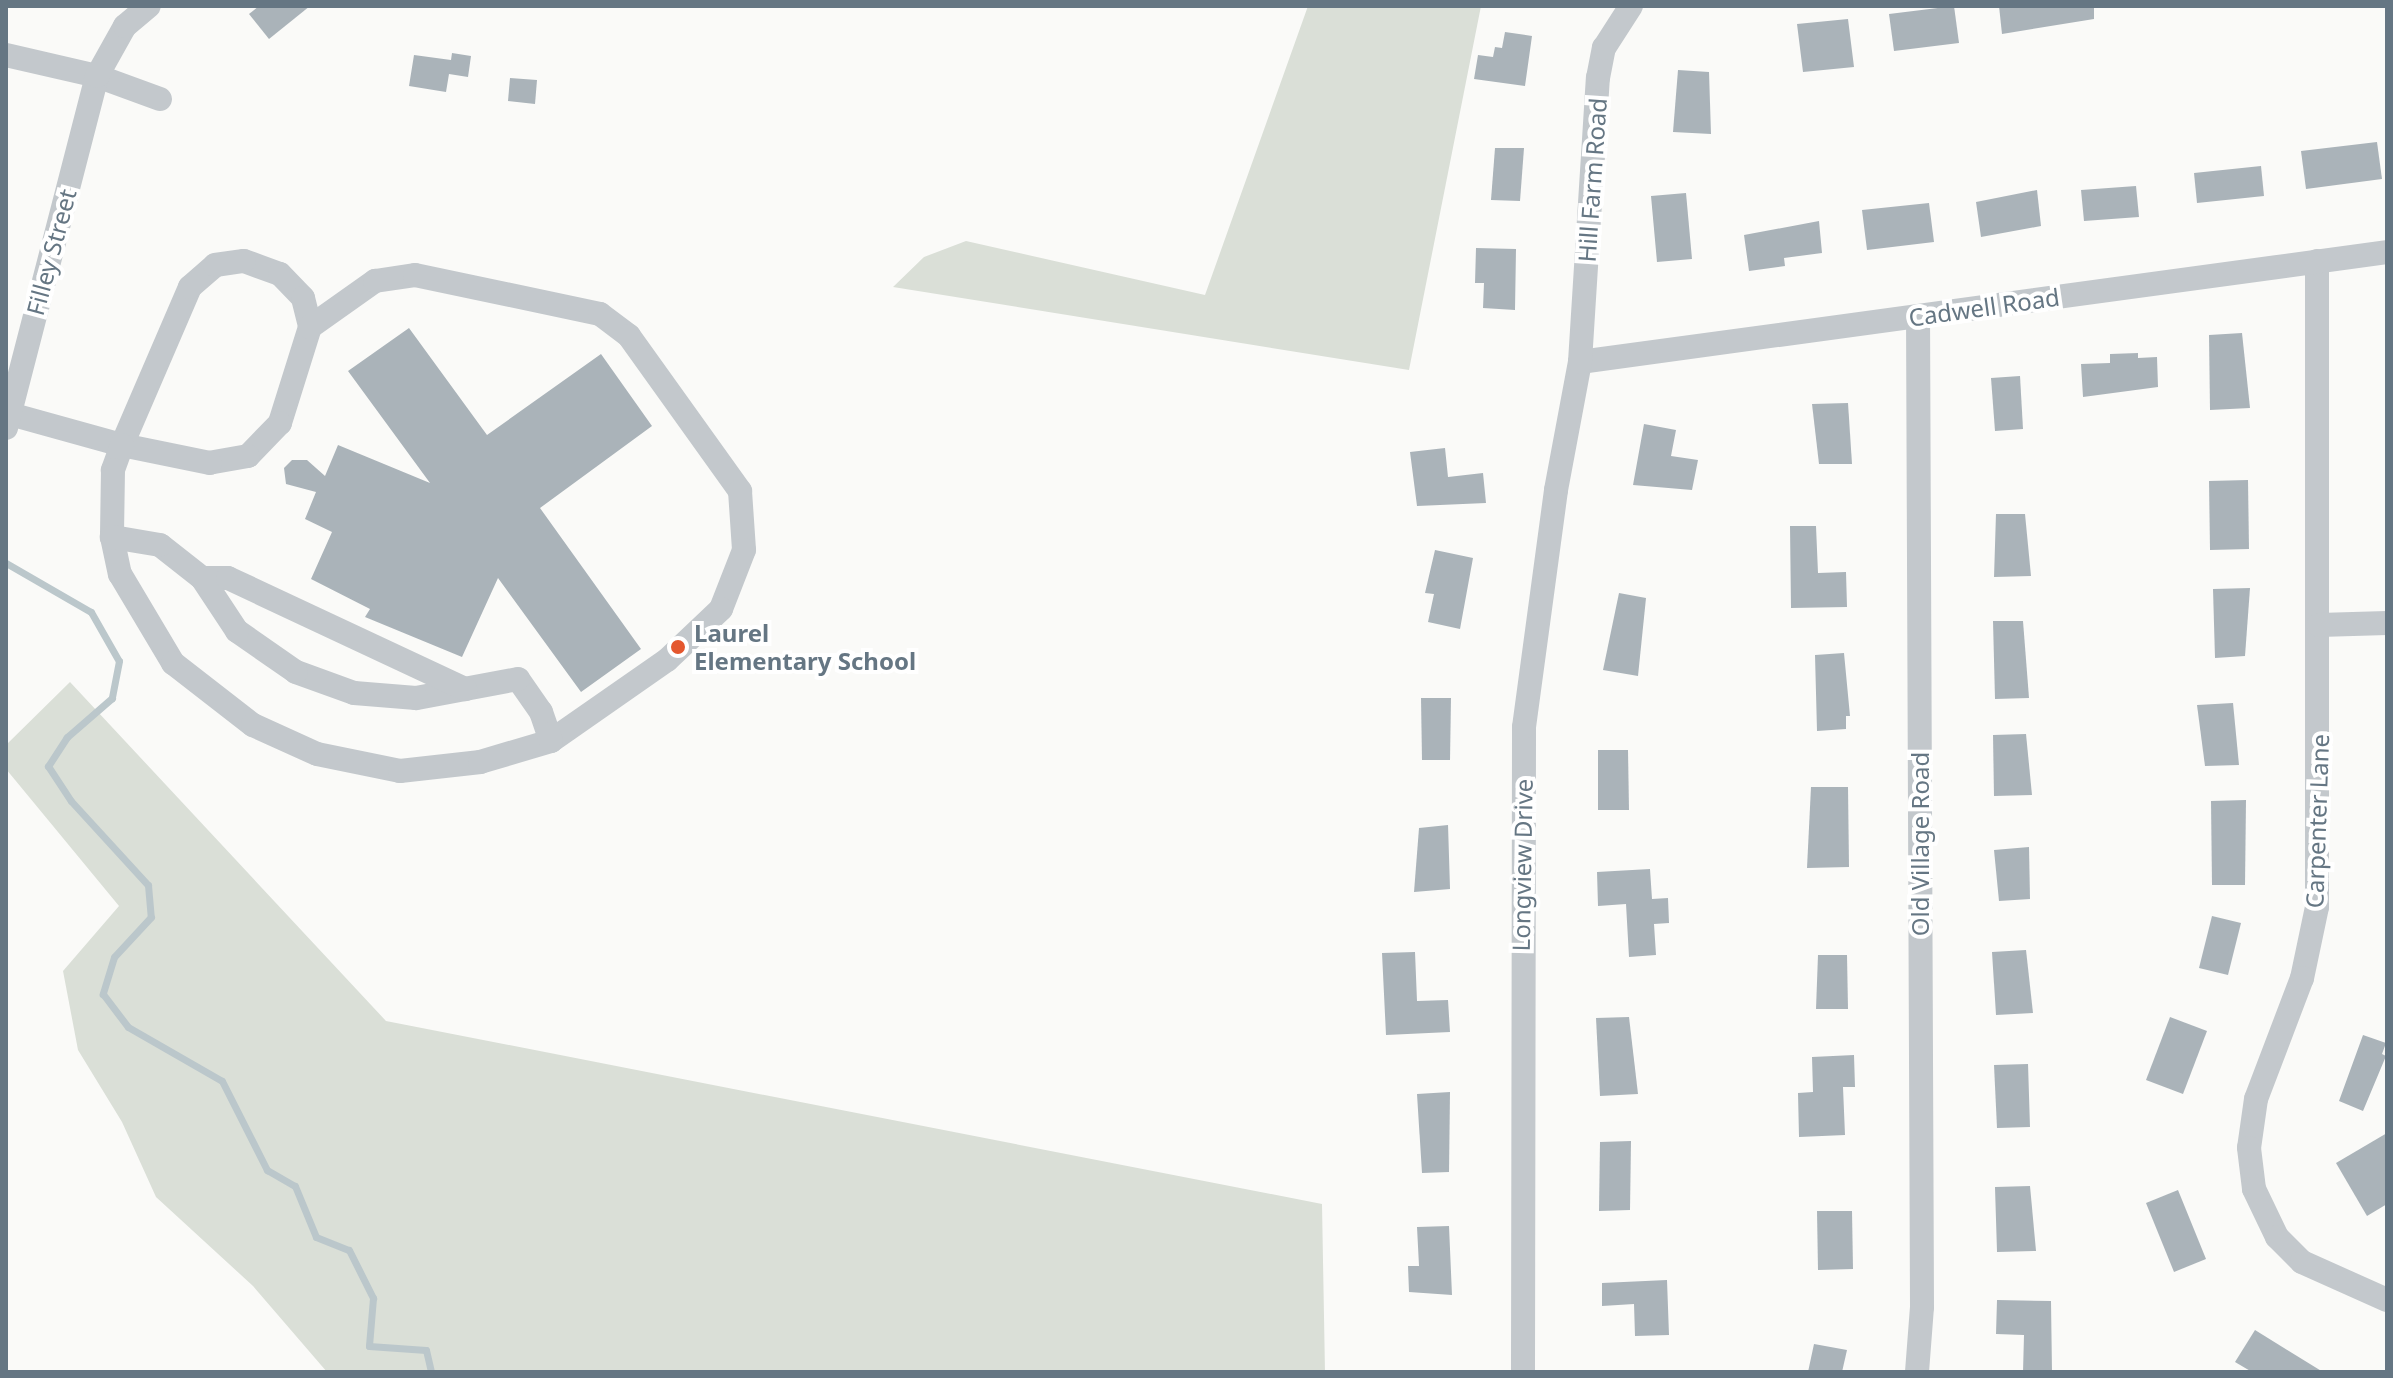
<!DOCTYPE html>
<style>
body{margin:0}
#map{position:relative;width:2393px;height:1378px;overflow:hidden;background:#fafaf8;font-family:"Noto Sans",sans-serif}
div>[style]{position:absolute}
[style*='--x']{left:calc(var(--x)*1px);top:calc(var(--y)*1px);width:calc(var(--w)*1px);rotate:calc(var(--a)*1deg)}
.green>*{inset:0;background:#dadfd7}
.stream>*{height:7px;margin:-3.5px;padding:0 3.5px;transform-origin:3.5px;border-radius:3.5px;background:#bbc7cb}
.building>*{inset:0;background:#aab3b9}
.minor>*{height:24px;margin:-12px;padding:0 12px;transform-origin:12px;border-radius:12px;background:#c3c8cc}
.dots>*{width:22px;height:22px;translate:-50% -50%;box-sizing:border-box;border:4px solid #fff;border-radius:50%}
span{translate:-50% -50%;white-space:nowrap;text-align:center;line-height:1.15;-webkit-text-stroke:8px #fff;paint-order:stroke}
.street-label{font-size:24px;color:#657683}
.poi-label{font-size:24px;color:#657683;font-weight:700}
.left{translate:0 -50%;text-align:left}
.frame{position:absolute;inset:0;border:8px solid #657683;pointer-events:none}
</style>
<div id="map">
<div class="green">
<div style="clip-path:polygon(1308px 6px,1481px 6px,1409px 370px,893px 287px,924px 257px,966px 241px,1205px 295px)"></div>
<div style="clip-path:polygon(70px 682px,386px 1021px,1322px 1204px,1325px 1372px,327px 1372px,253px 1286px,156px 1197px,122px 1122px,78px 1050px,63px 971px,119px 906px,6px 769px,6px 745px)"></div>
</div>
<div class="stream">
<div style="--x:6;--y:563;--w:98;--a:30"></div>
<div style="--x:91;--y:612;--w:56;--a:60.3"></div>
<div style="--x:119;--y:661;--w:38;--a:101"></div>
<div style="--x:112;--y:698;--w:60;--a:139.1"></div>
<div style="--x:67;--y:737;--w:35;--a:123"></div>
<div style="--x:48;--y:766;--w:42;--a:56.7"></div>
<div style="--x:71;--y:801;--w:114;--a:47.5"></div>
<div style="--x:148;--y:885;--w:32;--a:85"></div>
<div style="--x:151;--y:917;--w:54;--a:132.8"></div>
<div style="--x:114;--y:957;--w:39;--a:107"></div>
<div style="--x:103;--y:994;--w:41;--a:52.9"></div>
<div style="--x:128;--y:1027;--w:108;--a:29.9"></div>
<div style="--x:222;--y:1081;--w:100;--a:63.2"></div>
<div style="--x:267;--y:1170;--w:32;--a:30"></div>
<div style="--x:295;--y:1186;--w:55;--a:67.6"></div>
<div style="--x:316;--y:1237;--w:35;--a:22"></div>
<div style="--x:349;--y:1250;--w:54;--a:63.4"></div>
<div style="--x:373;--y:1298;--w:48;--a:94.8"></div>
<div style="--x:369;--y:1346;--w:57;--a:4"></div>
<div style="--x:426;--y:1350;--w:23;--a:77"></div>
</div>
<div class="building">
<div style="clip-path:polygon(259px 6px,310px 6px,269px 39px,249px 14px)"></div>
<div style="clip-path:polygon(1954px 6px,1959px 43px,1894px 51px,1889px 14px)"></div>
<div style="clip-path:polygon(1999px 6px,2094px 6px,2094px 19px,2002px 34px)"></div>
<div style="clip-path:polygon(1848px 19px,1854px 67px,1803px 72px,1797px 24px)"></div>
<div style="clip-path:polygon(1505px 32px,1532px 36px,1525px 86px,1474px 79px,1478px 55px,1493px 57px,1495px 47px,1502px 48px)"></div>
<div style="clip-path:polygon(452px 53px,471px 56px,468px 77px,449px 74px,446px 92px,409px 86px,414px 55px,451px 60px)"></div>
<div style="clip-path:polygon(1678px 70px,1709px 72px,1711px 134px,1673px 132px)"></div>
<div style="clip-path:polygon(510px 78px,537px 80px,535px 104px,508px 101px)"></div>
<div style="clip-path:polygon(2377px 142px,2382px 179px,2306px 189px,2301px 151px)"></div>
<div style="clip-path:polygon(1495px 148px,1524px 148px,1520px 201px,1491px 200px)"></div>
<div style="clip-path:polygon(2261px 166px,2264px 196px,2197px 203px,2194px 173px)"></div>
<div style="clip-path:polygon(2136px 186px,2139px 217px,2084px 221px,2081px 190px)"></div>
<div style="clip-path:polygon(2037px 190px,2041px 226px,1981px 237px,1976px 202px)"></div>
<div style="clip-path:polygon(1686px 193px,1692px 259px,1657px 262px,1651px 196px)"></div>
<div style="clip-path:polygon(1929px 203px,1934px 242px,1867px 250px,1862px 210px)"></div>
<div style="clip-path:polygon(1819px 221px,1822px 253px,1784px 258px,1785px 266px,1749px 271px,1744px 235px)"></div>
<div style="clip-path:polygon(1476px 248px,1516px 249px,1515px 310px,1483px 308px,1484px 283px,1475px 283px)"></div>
<div style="clip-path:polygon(409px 328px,487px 435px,601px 354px,652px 426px,540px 508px,641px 649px,581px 692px,498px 578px,462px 657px,365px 617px,370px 609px,311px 579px,332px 532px,305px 519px,316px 492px,286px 484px,284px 468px,292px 460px,307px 460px,325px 476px,338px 445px,430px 483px,348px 371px)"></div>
<div style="clip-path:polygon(2242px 333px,2250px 408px,2210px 410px,2209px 335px)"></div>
<div style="clip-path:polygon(2138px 353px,2138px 358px,2157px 357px,2158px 387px,2083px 397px,2081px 364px,2110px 363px,2110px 354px)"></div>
<div style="clip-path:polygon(2020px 376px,2023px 429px,1995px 431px,1991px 378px)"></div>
<div style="clip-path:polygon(1848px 403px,1852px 464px,1819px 464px,1812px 404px)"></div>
<div style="clip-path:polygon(1644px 424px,1676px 430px,1671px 456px,1698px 460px,1692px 490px,1633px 485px)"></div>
<div style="clip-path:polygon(1445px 448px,1448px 477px,1483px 473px,1486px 503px,1417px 506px,1410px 452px)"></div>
<div style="clip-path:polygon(2248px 480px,2249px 549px,2210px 550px,2209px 481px)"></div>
<div style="clip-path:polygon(1996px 514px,2025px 514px,2031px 576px,1994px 577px)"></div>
<div style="clip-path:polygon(1790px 526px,1816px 526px,1818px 573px,1846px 572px,1847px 607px,1791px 608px)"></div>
<div style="clip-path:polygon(1435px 550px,1473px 558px,1460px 629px,1428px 622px,1434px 594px,1425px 593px)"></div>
<div style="clip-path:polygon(2250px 588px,2245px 656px,2215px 658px,2213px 589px)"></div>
<div style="clip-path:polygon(1619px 593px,1646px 598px,1638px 676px,1603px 670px)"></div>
<div style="clip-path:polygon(1993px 621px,2023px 621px,2029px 698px,1995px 699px)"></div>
<div style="clip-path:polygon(1844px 653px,1850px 716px,1846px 716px,1846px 729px,1817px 731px,1815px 655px)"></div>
<div style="clip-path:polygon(1421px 698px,1451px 698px,1450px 760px,1422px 760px)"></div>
<div style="clip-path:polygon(2233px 703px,2239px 765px,2205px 766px,2197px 705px)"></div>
<div style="clip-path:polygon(2026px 734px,2032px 795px,1994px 796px,1993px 735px)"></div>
<div style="clip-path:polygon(1598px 750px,1628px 750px,1629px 810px,1598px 810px)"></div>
<div style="clip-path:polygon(1811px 787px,1848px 787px,1849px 867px,1807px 868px)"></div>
<div style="clip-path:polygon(2246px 800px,2245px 885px,2212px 885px,2211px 801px)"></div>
<div style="clip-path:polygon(1448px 825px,1450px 889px,1414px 892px,1419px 828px)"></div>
<div style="clip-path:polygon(2029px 847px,2030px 899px,1999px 901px,1994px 850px)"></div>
<div style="clip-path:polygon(1650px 869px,1652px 899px,1668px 898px,1669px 923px,1654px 924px,1656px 955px,1629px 957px,1626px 904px,1598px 906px,1597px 872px)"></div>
<div style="clip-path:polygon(2212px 916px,2241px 923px,2228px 975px,2199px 968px)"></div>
<div style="clip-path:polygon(2026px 950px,2033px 1013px,1996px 1015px,1992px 952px)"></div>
<div style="clip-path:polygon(1415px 952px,1417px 1001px,1448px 1000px,1450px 1032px,1386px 1035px,1382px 953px)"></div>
<div style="clip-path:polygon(1818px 955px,1847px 955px,1848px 1009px,1816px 1009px)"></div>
<div style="clip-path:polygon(1629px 1017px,1638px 1094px,1600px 1096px,1596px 1018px)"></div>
<div style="clip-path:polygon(2170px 1017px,2207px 1031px,2183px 1094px,2146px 1080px)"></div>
<div style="clip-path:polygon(2363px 1035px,2386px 1043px,2382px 1054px,2386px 1056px,2363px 1111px,2339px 1101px)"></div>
<div style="clip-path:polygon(1854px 1055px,1855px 1087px,1843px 1087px,1845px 1135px,1799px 1137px,1798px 1093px,1813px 1092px,1812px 1057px)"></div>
<div style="clip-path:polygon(2028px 1064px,2030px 1127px,1997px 1128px,1994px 1065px)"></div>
<div style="clip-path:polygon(1450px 1092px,1449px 1172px,1422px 1173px,1417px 1094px)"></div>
<div style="clip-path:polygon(2387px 1133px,2387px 1204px,2367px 1216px,2336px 1163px)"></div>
<div style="clip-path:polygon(1631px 1141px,1630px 1210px,1599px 1211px,1600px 1142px)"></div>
<div style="clip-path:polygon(2030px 1186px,2036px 1251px,1997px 1252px,1995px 1187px)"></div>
<div style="clip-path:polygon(2178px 1190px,2206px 1259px,2174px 1272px,2146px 1203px)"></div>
<div style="clip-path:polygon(1817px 1211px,1852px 1211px,1853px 1269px,1818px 1270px)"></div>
<div style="clip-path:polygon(1449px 1226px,1452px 1295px,1409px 1292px,1408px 1266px,1419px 1266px,1417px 1227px)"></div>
<div style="clip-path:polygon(1667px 1280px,1669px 1335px,1635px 1336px,1634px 1304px,1602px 1306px,1602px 1283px)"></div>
<div style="clip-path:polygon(1997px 1300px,2051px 1301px,2052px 1372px,2023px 1372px,2024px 1335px,1996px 1334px)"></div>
<div style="clip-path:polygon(2255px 1330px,2323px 1372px,2252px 1372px,2235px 1362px)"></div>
<div style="clip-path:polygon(1814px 1344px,1847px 1350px,1842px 1372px,1808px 1372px)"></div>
</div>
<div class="minor">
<div style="--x:6;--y:55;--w:93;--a:13"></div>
<div style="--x:97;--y:76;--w:67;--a:20.1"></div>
<div style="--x:244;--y:261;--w:38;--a:20"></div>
<div style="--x:280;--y:274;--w:33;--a:46"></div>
<div style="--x:303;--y:298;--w:30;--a:76"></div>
<div style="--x:310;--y:327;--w:101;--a:107.4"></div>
<div style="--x:280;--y:423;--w:46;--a:134.1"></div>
<div style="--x:248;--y:456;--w:39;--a:170"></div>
<div style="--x:210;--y:463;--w:90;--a:-168.4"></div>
<div style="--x:122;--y:445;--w:172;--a:-66.7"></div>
<div style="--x:190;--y:287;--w:33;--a:-41"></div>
<div style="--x:215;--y:265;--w:29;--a:-8"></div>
<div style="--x:2317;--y:261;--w:646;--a:90"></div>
<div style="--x:2317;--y:907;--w:73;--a:101.9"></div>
<div style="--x:2302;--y:978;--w:129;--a:110.8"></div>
<div style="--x:2256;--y:1099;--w:49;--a:98.1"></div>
<div style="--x:2249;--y:1148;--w:41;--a:83"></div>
<div style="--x:2254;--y:1189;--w:53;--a:64.4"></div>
<div style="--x:2277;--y:1237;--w:35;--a:45"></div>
<div style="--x:2302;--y:1262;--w:93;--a:24.1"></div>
<div style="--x:310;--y:327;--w:80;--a:-35.3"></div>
<div style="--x:375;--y:281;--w:40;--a:-8.5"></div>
<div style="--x:415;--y:275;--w:189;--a:11.9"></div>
<div style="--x:600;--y:314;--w:36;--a:37"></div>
<div style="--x:629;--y:336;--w:191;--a:54.4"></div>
<div style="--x:740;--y:491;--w:59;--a:86.1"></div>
<div style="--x:744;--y:550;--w:63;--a:111.3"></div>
<div style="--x:721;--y:609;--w:74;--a:136.6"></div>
<div style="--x:667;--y:660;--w:141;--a:145.1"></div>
<div style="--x:1580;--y:362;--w:814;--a:-7.76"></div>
<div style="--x:10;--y:414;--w:116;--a:15.5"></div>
<div style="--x:122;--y:445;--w:27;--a:110"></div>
<div style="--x:113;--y:470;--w:67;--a:90.9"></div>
<div style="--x:112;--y:537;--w:38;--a:78"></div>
<div style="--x:120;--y:574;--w:104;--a:59.2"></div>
<div style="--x:173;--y:663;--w:101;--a:37.8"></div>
<div style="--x:253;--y:725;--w:70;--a:24.4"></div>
<div style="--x:317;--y:754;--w:85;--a:11.6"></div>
<div style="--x:400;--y:771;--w:81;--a:-6.4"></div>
<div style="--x:480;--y:762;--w:74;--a:-16.5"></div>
<div style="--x:551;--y:741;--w:31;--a:-109"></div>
<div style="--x:541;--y:712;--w:40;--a:-124.9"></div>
<div style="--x:518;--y:679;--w:104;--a:169.4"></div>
<div style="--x:416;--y:698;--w:62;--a:-175.4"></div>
<div style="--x:354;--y:693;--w:62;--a:-160.1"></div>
<div style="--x:296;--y:672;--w:72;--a:-145.2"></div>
<div style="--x:237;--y:631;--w:64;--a:-123.4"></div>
<div style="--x:202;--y:578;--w:53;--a:-141.8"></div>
<div style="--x:160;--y:545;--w:49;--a:-170.5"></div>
<div style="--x:6;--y:428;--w:364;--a:-75.5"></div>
<div style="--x:97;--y:76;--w:57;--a:-60.8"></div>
<div style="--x:125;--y:26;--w:31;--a:-40"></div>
<div style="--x:202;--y:578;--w:26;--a:0"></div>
<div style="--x:228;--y:578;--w:262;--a:25.1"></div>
<div style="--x:2319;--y:625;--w:68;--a:-1.7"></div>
<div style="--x:1523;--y:1372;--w:645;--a:-89.91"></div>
<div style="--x:1524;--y:727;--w:239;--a:-82.3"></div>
<div style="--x:1556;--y:490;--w:130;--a:-79.4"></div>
<div style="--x:1580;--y:362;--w:285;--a:-86.4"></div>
<div style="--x:1598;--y:78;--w:31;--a:-79"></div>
<div style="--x:1604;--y:48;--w:50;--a:-57.3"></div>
<div style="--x:1917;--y:1372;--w:65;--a:-85.6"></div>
<div style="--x:1922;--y:1307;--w:991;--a:-90.23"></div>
</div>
<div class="dots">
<div style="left:678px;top:647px;background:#e4572e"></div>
</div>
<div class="street-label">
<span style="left:1592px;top:180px;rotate:-86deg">Hill Farm Road</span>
<span style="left:51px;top:252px;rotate:-75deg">Filley Street</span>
<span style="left:1984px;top:307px;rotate:-8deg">Cadwell Road</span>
<span style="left:2317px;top:821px;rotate:-88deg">Carpenter Lane</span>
<span style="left:1920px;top:844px;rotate:-90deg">Old Village Road</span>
<span style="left:1522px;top:865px;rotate:-89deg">Longview Drive</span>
</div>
<div class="poi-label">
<span class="left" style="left:694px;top:647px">Laurel<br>Elementary School</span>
</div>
<div class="frame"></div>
</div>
